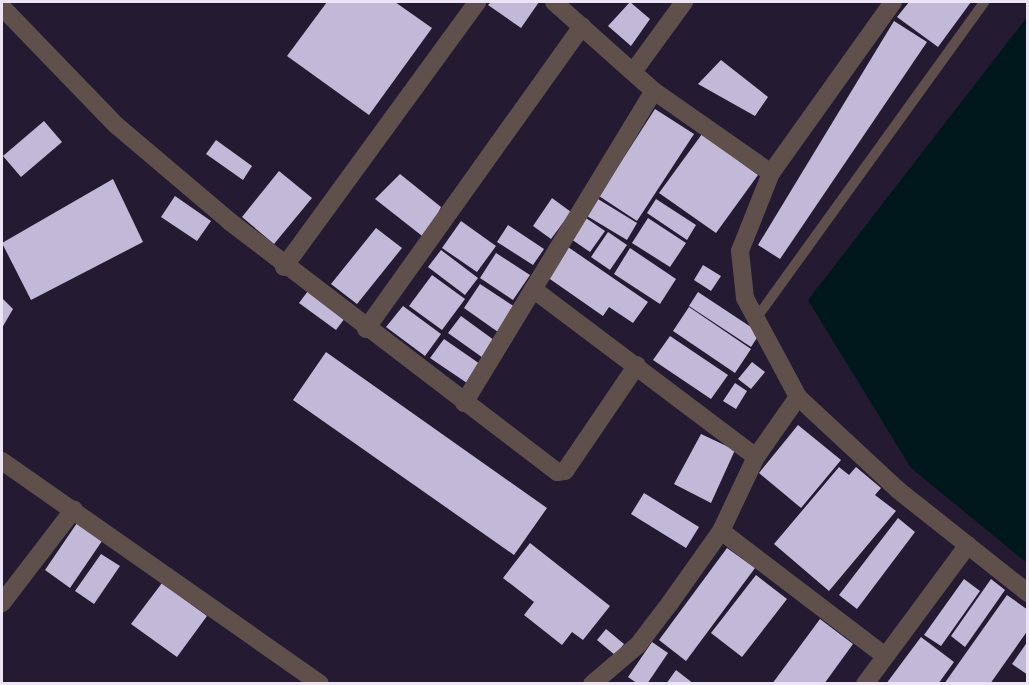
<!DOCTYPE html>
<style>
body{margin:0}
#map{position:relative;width:1029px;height:685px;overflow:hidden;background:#241b33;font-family:"Exo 2",sans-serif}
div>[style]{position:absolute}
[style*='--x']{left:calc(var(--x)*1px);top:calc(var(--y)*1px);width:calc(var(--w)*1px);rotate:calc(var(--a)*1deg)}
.water>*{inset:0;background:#00171c}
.building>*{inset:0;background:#c2b8d8}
.service>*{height:10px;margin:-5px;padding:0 5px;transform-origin:5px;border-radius:5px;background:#5f504c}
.minor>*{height:18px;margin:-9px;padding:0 9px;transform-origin:9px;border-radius:9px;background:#5f504c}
span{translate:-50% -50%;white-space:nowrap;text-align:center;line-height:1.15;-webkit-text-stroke:6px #1b1229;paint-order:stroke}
.frame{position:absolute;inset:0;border:3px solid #ebe5f6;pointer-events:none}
</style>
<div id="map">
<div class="water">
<div style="clip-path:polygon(1027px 17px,1027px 563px,911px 468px,808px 300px)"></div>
</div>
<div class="building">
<div style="clip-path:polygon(327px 2px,395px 2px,432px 28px,369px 115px,287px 56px)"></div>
<div style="clip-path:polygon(491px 2px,539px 2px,521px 28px,488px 5px)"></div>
<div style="clip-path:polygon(630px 2px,650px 19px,631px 46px,608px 26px)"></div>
<div style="clip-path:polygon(909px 2px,971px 2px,938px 47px,897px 17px)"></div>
<div style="clip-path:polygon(894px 21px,927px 42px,780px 259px,758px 245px)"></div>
<div style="clip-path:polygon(721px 60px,768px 97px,755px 116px,698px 84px)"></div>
<div style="clip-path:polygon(655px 109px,694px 134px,637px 221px,599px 196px)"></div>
<div style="clip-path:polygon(44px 121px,62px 142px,21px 177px,3px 156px)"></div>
<div style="clip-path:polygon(702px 134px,758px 175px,716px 233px,659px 193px)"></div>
<div style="clip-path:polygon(216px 140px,252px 166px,243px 180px,206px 154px)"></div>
<div style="clip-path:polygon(279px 171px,312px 198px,274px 244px,242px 217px)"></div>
<div style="clip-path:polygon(400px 174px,441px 207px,426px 239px,375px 199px)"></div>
<div style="clip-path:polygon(113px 179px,143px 242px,31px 300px,2px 243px)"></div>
<div style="clip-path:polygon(175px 196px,211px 221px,197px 241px,161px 217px)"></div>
<div style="clip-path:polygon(552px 198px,571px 212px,551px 239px,533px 226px)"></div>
<div style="clip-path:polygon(598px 199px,637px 223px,627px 240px,587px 216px)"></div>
<div style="clip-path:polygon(656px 199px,696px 225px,687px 240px,647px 213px)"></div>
<div style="clip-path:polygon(586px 218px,605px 231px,590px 252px,571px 239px)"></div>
<div style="clip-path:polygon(648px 218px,686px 243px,670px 267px,632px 243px)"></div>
<div style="clip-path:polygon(461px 221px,496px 246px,477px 272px,442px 248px)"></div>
<div style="clip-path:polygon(508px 225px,544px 249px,533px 265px,497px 242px)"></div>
<div style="clip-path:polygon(376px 228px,402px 248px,357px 304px,331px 284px)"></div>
<div style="clip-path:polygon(608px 232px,627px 245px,610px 270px,591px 257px)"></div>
<div style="clip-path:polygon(568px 247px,648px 302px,633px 323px,609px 307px,603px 316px,547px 277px)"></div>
<div style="clip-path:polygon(630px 248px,676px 279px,660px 304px,614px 274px)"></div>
<div style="clip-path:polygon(441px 250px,478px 278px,465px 295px,428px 267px)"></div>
<div style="clip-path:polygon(496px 253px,530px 275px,513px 300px,480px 278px)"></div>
<div style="clip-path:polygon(703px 265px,721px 276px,711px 291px,694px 280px)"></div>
<div style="clip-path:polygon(432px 275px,465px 299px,442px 330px,409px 306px)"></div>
<div style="clip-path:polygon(480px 284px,515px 307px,498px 332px,464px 308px)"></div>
<div style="clip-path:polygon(308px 291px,345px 318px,336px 330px,299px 303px)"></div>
<div style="clip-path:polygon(698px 292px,760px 333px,751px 347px,689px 306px)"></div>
<div style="clip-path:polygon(2px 298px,13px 309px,2px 328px)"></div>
<div style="clip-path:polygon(403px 306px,441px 334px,425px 356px,386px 327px)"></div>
<div style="clip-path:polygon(689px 307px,751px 349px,735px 373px,673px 331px)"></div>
<div style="clip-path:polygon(461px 316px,498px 343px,486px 360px,448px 333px)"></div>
<div style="clip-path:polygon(670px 336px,728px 375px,711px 399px,653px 360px)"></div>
<div style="clip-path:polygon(444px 339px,480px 364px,467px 383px,430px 358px)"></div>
<div style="clip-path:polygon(326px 352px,547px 508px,514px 555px,293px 400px)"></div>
<div style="clip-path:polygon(752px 362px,765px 372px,751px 389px,738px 379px)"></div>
<div style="clip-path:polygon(735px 383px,747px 391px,736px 409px,723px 401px)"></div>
<div style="clip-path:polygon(798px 425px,841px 460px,801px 508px,759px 473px)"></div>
<div style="clip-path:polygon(701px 434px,735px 450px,711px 503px,674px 484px)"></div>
<div style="clip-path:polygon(839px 467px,849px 475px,856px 467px,881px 488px,875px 495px,896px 511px,829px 591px,774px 544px)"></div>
<div style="clip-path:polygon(644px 493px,699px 527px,686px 548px,631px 514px)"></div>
<div style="clip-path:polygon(898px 518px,915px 532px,857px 609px,839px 595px)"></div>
<div style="clip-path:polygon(77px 523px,102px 541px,70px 588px,45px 570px)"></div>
<div style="clip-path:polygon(530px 543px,610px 606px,583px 640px,572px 632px,562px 645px,524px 615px,534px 602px,503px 578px)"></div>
<div style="clip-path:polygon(727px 548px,755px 568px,686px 661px,659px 640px)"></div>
<div style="clip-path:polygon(101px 554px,120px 566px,94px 604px,75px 591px)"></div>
<div style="clip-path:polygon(756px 575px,787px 599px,742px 657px,711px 633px)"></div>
<div style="clip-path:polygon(964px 579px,980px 591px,941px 646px,924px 635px)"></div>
<div style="clip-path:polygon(991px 579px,1005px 590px,965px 647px,951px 636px)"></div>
<div style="clip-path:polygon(162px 583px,207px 616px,177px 657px,131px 624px)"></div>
<div style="clip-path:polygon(1007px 595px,1028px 610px,1028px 630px,990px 684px,944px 684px)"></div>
<div style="clip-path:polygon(820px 619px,853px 644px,824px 684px,772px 684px)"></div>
<div style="clip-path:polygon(606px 629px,624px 644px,615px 655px,597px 640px)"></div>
<div style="clip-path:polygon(921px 637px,954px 662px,938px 684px,886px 684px)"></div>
<div style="clip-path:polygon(1028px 641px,1028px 675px,1012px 664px)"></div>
<div style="clip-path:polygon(652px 642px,668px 653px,647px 684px,638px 684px,628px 677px)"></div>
<div style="clip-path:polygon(676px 670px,694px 684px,666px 684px)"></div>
</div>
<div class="service">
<div style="--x:755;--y:320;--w:392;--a:-54.2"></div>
</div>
<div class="minor">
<div style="--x:554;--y:2;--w:134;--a:41.7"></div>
<div style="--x:654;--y:91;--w:143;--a:35"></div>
<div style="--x:893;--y:2;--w:210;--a:125.5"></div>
<div style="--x:771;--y:173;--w:84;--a:111.7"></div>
<div style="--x:740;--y:251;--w:47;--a:83.9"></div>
<div style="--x:745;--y:298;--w:112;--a:61.8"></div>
<div style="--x:798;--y:397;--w:137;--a:42.9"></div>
<div style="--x:898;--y:490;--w:166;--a:38.4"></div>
<div style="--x:2;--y:7;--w:164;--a:46"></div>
<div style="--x:116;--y:125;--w:148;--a:40.3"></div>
<div style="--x:229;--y:221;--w:413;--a:37.4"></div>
<div style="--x:557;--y:472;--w:8;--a:-7"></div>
<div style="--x:565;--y:471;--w:128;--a:-55.8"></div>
<div style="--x:633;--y:72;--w:87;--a:-53.9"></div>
<div style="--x:284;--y:267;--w:328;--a:-53.9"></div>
<div style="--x:533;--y:289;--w:279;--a:37"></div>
<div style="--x:366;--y:329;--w:372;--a:-54.5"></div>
<div style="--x:464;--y:403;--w:365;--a:-58.7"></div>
<div style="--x:2;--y:461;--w:388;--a:35"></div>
<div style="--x:721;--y:531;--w:206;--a:37.3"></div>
<div style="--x:2;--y:603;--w:118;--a:-52.5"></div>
<div style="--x:592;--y:684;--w:60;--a:-40.3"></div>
<div style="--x:638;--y:645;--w:53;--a:-52.7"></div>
<div style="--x:670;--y:603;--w:88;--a:-54.7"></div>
<div style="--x:721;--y:531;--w:82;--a:-64.7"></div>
<div style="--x:756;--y:457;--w:73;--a:-55"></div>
<div style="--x:865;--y:684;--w:173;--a:-53.5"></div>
</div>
<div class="frame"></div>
</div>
